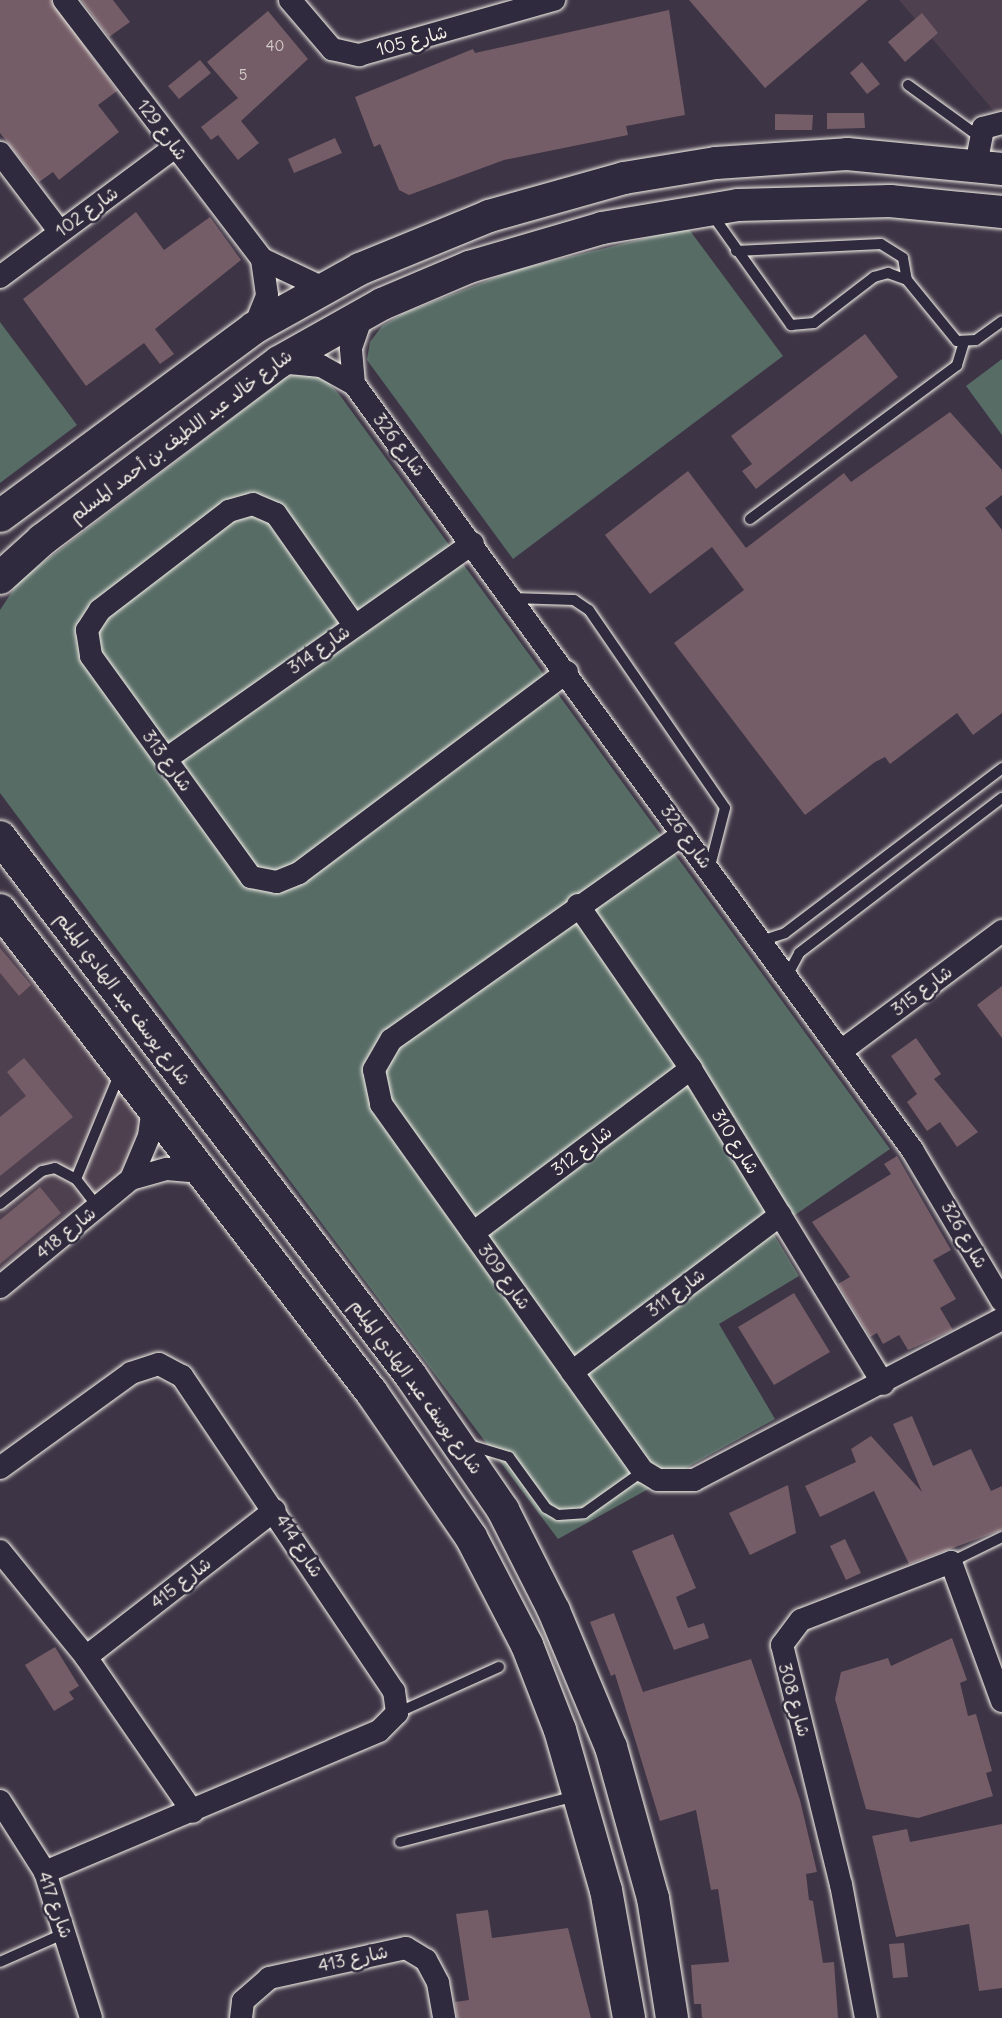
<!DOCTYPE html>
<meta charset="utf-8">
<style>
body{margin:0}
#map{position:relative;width:1002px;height:2018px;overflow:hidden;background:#3d3445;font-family:Delius,"Playpen Sans Arabic",sans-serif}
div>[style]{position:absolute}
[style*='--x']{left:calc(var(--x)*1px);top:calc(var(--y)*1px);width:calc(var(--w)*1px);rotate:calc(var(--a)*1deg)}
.built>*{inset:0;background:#4e404f}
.green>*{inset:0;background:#586c66}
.building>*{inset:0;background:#755d67}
.roads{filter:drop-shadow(0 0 2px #f4f1e8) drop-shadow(0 0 2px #f4f1e8)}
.lane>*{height:10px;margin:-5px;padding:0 5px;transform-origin:5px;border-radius:5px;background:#2f2a3d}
.street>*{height:22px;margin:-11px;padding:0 11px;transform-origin:11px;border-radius:11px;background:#2f2a3d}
.secondary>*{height:32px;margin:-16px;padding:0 16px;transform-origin:16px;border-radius:16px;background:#2f2a3d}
span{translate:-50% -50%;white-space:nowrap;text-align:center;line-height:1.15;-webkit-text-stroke:5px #2f2a3d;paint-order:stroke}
.number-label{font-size:15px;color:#d4ccc8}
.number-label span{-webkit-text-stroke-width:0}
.street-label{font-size:18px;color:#f4f1e8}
</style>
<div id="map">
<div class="built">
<div style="clip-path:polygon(899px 0,1002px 0,1002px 112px,994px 111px)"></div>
<div style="clip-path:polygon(0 928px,143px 1117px,130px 1165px,0 1277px)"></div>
</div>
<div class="green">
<div style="clip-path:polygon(688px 228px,783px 356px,513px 559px,367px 360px,370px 342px,382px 326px,404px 313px,515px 270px)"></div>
<div style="clip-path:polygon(0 322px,77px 425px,0 483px)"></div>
<div style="clip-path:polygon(1002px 359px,1002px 435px,966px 386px)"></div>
<div style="clip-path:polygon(299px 373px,325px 379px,339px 394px,890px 1149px,772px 1231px,799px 1276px,719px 1324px,775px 1419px,558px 1539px,0 793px,0 610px,19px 581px,285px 378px)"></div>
</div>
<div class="building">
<div style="clip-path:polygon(0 0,51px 0,117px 91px,98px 105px,119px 132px,59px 180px,53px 172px,39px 182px,0 133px)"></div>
<div style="clip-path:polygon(81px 0,113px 0,130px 22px,109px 37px)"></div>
<div style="clip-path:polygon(689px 0,868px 0,765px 88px)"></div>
<div style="clip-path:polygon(669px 10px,685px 115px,626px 126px,628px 135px,504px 160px,409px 195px,399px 190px,380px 144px,374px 147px,355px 97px,473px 49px,475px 53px)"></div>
<div style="clip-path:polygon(268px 11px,308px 59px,241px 121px,259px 143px,238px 160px,218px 135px,211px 140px,201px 127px,238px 98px,207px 62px)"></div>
<div style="clip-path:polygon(922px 13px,938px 33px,905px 62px,888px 42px)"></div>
<div style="clip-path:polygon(200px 60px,211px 73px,179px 99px,168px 86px)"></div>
<div style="clip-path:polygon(862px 62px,880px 84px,867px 94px,850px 73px)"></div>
<div style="clip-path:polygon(827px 113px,864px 113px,865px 128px,827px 129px)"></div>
<div style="clip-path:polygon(775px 114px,813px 115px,812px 130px,775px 130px)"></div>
<div style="clip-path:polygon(335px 138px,342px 153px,294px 173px,288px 159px)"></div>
<div style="clip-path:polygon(136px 212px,164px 250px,210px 217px,241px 260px,155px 329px,174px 354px,160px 364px,144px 343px,86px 386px,23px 299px)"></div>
<div style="clip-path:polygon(865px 334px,898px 377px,756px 489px,742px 471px,752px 464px,731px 436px)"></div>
<div style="clip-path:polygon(950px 412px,1002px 470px,1002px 495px,985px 508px,1002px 530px,1002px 713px,973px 735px,957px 713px,890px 764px,885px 757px,875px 762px,805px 815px,674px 643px,744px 590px,712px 547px,650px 594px,605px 535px,688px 471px,746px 548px,844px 473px,851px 482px)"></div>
<div style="clip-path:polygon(0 948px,31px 985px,19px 996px,0 973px)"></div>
<div style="clip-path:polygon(1002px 986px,1002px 1038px,977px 1005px)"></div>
<div style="clip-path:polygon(916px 1038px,941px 1074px,934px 1079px,978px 1132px,957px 1147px,940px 1122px,927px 1131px,907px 1102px,917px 1094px,891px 1056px)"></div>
<div style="clip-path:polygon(24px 1058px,73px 1117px,0 1176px,0 1117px,26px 1096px,7px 1072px)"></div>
<div style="clip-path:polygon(897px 1156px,951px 1250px,933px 1260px,956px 1299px,940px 1308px,953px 1330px,908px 1350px,899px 1335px,883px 1344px,877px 1333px,870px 1337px,838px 1284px,850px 1277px,812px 1222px,891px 1174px,884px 1164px)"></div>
<div style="clip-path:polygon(40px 1187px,61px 1213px,0 1264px,0 1220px)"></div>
<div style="clip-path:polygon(794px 1293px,830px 1352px,774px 1385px,738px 1327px)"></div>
<div style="clip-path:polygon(912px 1416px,933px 1466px,971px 1449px,991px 1491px,1002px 1486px,1002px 1530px,909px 1564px,874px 1491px,820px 1517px,805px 1486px,856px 1462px,851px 1449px,871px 1436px,922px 1492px,893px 1424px)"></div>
<div style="clip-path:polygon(788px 1485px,796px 1533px,750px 1555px,729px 1513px)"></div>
<div style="clip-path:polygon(673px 1534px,696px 1588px,676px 1597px,688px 1628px,704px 1623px,709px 1638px,674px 1650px,632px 1551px)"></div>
<div style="clip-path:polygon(845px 1539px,861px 1573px,846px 1580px,830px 1546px)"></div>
<div style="clip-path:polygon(614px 1613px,643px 1692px,751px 1659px,800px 1800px,817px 1872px,806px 1874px,809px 1900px,813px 1901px,823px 1963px,834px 1962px,838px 2018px,702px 2018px,701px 2004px,694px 2004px,691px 1965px,729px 1962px,718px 1889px,711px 1890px,696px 1810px,660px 1821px,615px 1674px,611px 1676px,590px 1622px)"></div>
<div style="clip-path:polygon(952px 1638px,967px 1680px,960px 1683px,968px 1716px,976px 1714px,992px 1771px,986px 1773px,993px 1796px,918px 1818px,866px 1809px,835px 1699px,841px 1672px,888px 1658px,891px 1666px)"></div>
<div style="clip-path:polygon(55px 1647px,79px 1686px,69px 1692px,74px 1699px,54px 1711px,25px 1665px)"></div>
<div style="clip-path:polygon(1002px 1824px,1002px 1988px,979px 1991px,969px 1924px,896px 1937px,872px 1836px,907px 1829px,910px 1842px)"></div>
<div style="clip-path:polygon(488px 1910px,492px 1938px,568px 1928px,591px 2018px,457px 2018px,455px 2002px,469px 2000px,456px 1914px)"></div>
<div style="clip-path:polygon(904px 1943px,908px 1977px,893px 1978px,889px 1944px)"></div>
</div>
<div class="roads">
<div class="lane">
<div style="--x:908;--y:85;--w:90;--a:36"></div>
<div style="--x:711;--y:213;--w:138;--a:54.5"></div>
<div style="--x:791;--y:325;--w:23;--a:-5"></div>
<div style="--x:814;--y:323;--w:76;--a:-37.5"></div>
<div style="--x:874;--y:277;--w:15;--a:-16"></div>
<div style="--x:888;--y:273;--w:20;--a:20"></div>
<div style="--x:907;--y:280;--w:79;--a:50.7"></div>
<div style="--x:957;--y:341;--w:19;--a:-3"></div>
<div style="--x:976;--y:340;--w:32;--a:-36"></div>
<div style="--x:736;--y:251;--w:145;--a:-2.8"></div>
<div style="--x:881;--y:244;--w:26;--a:32"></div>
<div style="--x:903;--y:258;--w:22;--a:80"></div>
<div style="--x:750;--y:519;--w:258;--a:-36.6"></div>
<div style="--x:957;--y:365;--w:24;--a:-73"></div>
<div style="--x:513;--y:598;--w:61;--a:1.9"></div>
<div style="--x:574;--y:600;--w:18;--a:34"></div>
<div style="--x:589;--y:610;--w:240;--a:55.5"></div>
<div style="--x:725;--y:808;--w:64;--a:104.5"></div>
<div style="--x:761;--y:941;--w:25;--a:-18"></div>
<div style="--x:785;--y:933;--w:273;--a:-37.2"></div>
<div style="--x:787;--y:976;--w:26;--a:-62"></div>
<div style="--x:799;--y:953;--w:255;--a:-37.4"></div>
<div style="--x:76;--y:1179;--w:115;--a:-67.5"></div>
<div style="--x:0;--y:1204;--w:53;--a:-38.2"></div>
<div style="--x:42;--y:1171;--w:13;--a:-13"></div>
<div style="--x:55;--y:1168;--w:24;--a:28"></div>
<div style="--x:76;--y:1179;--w:36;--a:52"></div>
<div style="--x:466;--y:1444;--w:45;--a:16.8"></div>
<div style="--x:509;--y:1457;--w:63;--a:54"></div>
<div style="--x:546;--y:1508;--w:14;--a:30"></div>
<div style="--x:558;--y:1515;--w:26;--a:-4"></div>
<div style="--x:584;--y:1513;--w:72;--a:-35.4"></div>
<div style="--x:951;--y:1562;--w:57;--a:-26.1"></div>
<div style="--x:397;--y:1713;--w:112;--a:-24.3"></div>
<div style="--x:400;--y:1842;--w:181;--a:-14.7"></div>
<div style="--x:0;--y:1962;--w:71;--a:-24"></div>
</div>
<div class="street">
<div style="--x:64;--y:0;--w:326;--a:52.6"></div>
<div style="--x:262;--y:259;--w:68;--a:25.4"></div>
<div style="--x:290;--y:0;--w:65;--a:49.4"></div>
<div style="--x:332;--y:49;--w:28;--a:13"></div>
<div style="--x:359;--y:55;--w:203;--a:-15.8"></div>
<div style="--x:0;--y:153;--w:99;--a:52.8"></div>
<div style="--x:976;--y:165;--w:38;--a:-79"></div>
<div style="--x:983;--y:128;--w:20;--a:-15"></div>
<div style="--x:0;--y:277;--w:218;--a:-36.6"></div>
<div style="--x:254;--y:328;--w:35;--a:-68"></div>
<div style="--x:267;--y:295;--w:36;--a:-98"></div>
<div style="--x:279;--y:362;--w:42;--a:5.4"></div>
<div style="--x:321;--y:366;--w:38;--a:29"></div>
<div style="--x:354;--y:384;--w:949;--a:53.91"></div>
<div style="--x:913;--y:1151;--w:174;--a:59.3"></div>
<div style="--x:354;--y:384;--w:36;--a:-95"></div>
<div style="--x:351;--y:348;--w:36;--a:-71"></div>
<div style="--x:354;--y:625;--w:136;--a:-125.1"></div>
<div style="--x:276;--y:514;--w:25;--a:-157"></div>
<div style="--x:253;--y:504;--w:25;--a:164"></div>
<div style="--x:229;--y:511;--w:163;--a:142.5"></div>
<div style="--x:100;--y:610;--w:24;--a:123"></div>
<div style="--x:87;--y:630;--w:26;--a:81"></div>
<div style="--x:91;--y:656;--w:273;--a:54.1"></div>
<div style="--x:251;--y:877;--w:26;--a:11"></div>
<div style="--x:277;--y:882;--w:24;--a:-22"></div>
<div style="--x:299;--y:873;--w:335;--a:-36.9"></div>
<div style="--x:166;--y:759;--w:375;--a:-35.1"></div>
<div style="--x:683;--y:834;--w:357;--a:144.8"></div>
<div style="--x:391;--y:1040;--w:34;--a:120"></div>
<div style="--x:374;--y:1070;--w:35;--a:78"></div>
<div style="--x:381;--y:1104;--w:451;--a:54.5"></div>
<div style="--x:643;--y:1471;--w:17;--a:31"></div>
<div style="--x:658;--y:1480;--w:36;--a:0"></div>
<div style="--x:694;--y:1480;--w:348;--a:-27.6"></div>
<div style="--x:578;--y:905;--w:199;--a:55.4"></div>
<div style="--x:691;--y:1069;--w:369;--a:58.6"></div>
<div style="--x:841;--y:1051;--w:201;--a:-36.7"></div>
<div style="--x:131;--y:1179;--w:47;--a:-67.3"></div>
<div style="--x:149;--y:1136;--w:30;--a:-82"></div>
<div style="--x:473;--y:1233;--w:273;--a:-37"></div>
<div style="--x:0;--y:1287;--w:170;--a:-39.5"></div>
<div style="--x:131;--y:1179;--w:37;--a:-16"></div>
<div style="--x:167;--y:1169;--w:37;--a:5"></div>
<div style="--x:572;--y:1372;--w:261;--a:-37"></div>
<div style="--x:0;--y:1468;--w:162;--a:-35.9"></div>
<div style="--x:131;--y:1373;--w:29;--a:-18"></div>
<div style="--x:159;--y:1364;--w:26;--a:28"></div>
<div style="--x:182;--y:1376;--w:380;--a:56.1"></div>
<div style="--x:394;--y:1691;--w:22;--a:82"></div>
<div style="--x:397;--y:1713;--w:25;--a:135"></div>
<div style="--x:379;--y:1731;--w:363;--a:157.1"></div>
<div style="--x:0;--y:1551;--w:136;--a:50.9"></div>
<div style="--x:86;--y:1657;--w:188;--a:55.4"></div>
<div style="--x:86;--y:1657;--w:239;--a:-37.9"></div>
<div style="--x:0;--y:1801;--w:84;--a:57.6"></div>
<div style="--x:45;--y:1872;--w:153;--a:72.5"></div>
<div style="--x:241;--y:2018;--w:17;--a:-83"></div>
<div style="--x:243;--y:2001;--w:35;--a:-41"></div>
<div style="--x:269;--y:1978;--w:140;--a:-12.4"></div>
<div style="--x:406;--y:1948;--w:23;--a:31"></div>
<div style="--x:426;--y:1960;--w:26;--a:62"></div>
<div style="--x:438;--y:1983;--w:36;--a:80"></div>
<div style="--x:866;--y:2018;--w:135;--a:-100.6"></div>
<div style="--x:841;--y:1885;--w:247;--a:-103.8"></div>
<div style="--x:782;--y:1645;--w:31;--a:-53"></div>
<div style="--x:801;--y:1620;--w:161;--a:-21.1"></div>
<div style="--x:951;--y:1562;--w:148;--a:69.9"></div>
</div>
<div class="secondary">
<div style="--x:0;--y:516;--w:316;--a:-36.5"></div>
<div style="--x:254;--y:328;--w:121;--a:-29.1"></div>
<div style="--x:360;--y:269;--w:139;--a:-22.3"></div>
<div style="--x:489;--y:216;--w:140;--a:-15.7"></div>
<div style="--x:624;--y:178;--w:93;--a:-9.3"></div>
<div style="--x:716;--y:163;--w:131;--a:-3.9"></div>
<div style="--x:847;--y:154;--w:156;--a:5.5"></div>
<div style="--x:0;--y:578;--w:57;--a:-42.1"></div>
<div style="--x:42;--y:540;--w:296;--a:-36.9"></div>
<div style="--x:279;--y:362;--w:118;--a:-29.4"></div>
<div style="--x:382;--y:304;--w:95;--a:-23"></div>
<div style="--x:469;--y:267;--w:139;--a:-16.3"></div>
<div style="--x:602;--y:228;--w:138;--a:-9.6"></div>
<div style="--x:738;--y:205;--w:152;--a:-1.5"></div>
<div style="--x:890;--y:201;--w:113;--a:5.6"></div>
<div style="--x:0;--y:837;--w:678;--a:52.67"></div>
<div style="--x:411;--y:1376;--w:163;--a:55.5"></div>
<div style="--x:503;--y:1510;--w:113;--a:63.2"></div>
<div style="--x:554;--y:1611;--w:147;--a:67.3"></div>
<div style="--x:611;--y:1747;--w:157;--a:74.5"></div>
<div style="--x:653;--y:1898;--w:121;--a:81"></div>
<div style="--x:0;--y:910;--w:610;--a:52.4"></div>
<div style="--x:372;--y:1393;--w:175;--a:55.5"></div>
<div style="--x:471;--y:1537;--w:122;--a:62.6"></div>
<div style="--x:527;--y:1645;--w:91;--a:68.8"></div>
<div style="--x:560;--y:1730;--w:166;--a:74"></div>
<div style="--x:606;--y:1890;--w:130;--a:79.8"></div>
</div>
</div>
<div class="number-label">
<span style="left:275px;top:46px">40</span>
<span style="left:243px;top:75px">5</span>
</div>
<div class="street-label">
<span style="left:412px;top:41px;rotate:-15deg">شارع 105</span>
<span style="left:162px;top:130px;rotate:53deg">شارع 129</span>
<span style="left:87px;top:212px;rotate:-36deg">شارع 102</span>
<span style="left:181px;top:436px;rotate:-37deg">شارع خالد عبد اللطيف بن أحمد المسلم</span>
<span style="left:399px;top:445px;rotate:53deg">شارع 326</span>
<span style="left:319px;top:650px;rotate:-35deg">شارع 314</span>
<span style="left:167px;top:761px;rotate:54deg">شارع 313</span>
<span style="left:686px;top:837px;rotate:54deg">شارع 326</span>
<span style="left:922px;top:991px;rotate:-37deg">شارع 315</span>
<span style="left:123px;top:999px;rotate:53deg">شارع يوسف عبد الهادي الميلم</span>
<span style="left:735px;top:1142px;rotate:58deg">شارع 310</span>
<span style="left:582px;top:1151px;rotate:-37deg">شارع 312</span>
<span style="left:66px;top:1233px;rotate:-39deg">شارع 418</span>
<span style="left:964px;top:1235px;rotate:60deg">شارع 326</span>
<span style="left:504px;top:1277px;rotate:54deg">شارع 309</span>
<span style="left:676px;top:1293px;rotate:-37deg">شارع 311</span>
<span style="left:416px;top:1387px;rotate:54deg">شارع يوسف عبد الهادي الميلم</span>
<span style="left:299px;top:1546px;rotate:57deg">شارع 414</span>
<span style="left:181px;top:1583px;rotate:-38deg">شارع 415</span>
<span style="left:794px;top:1700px;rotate:74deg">شارع 308</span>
<span style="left:55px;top:1905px;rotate:70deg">شارع 417</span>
<span style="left:353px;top:1959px;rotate:-12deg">شارع 413</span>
</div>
</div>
